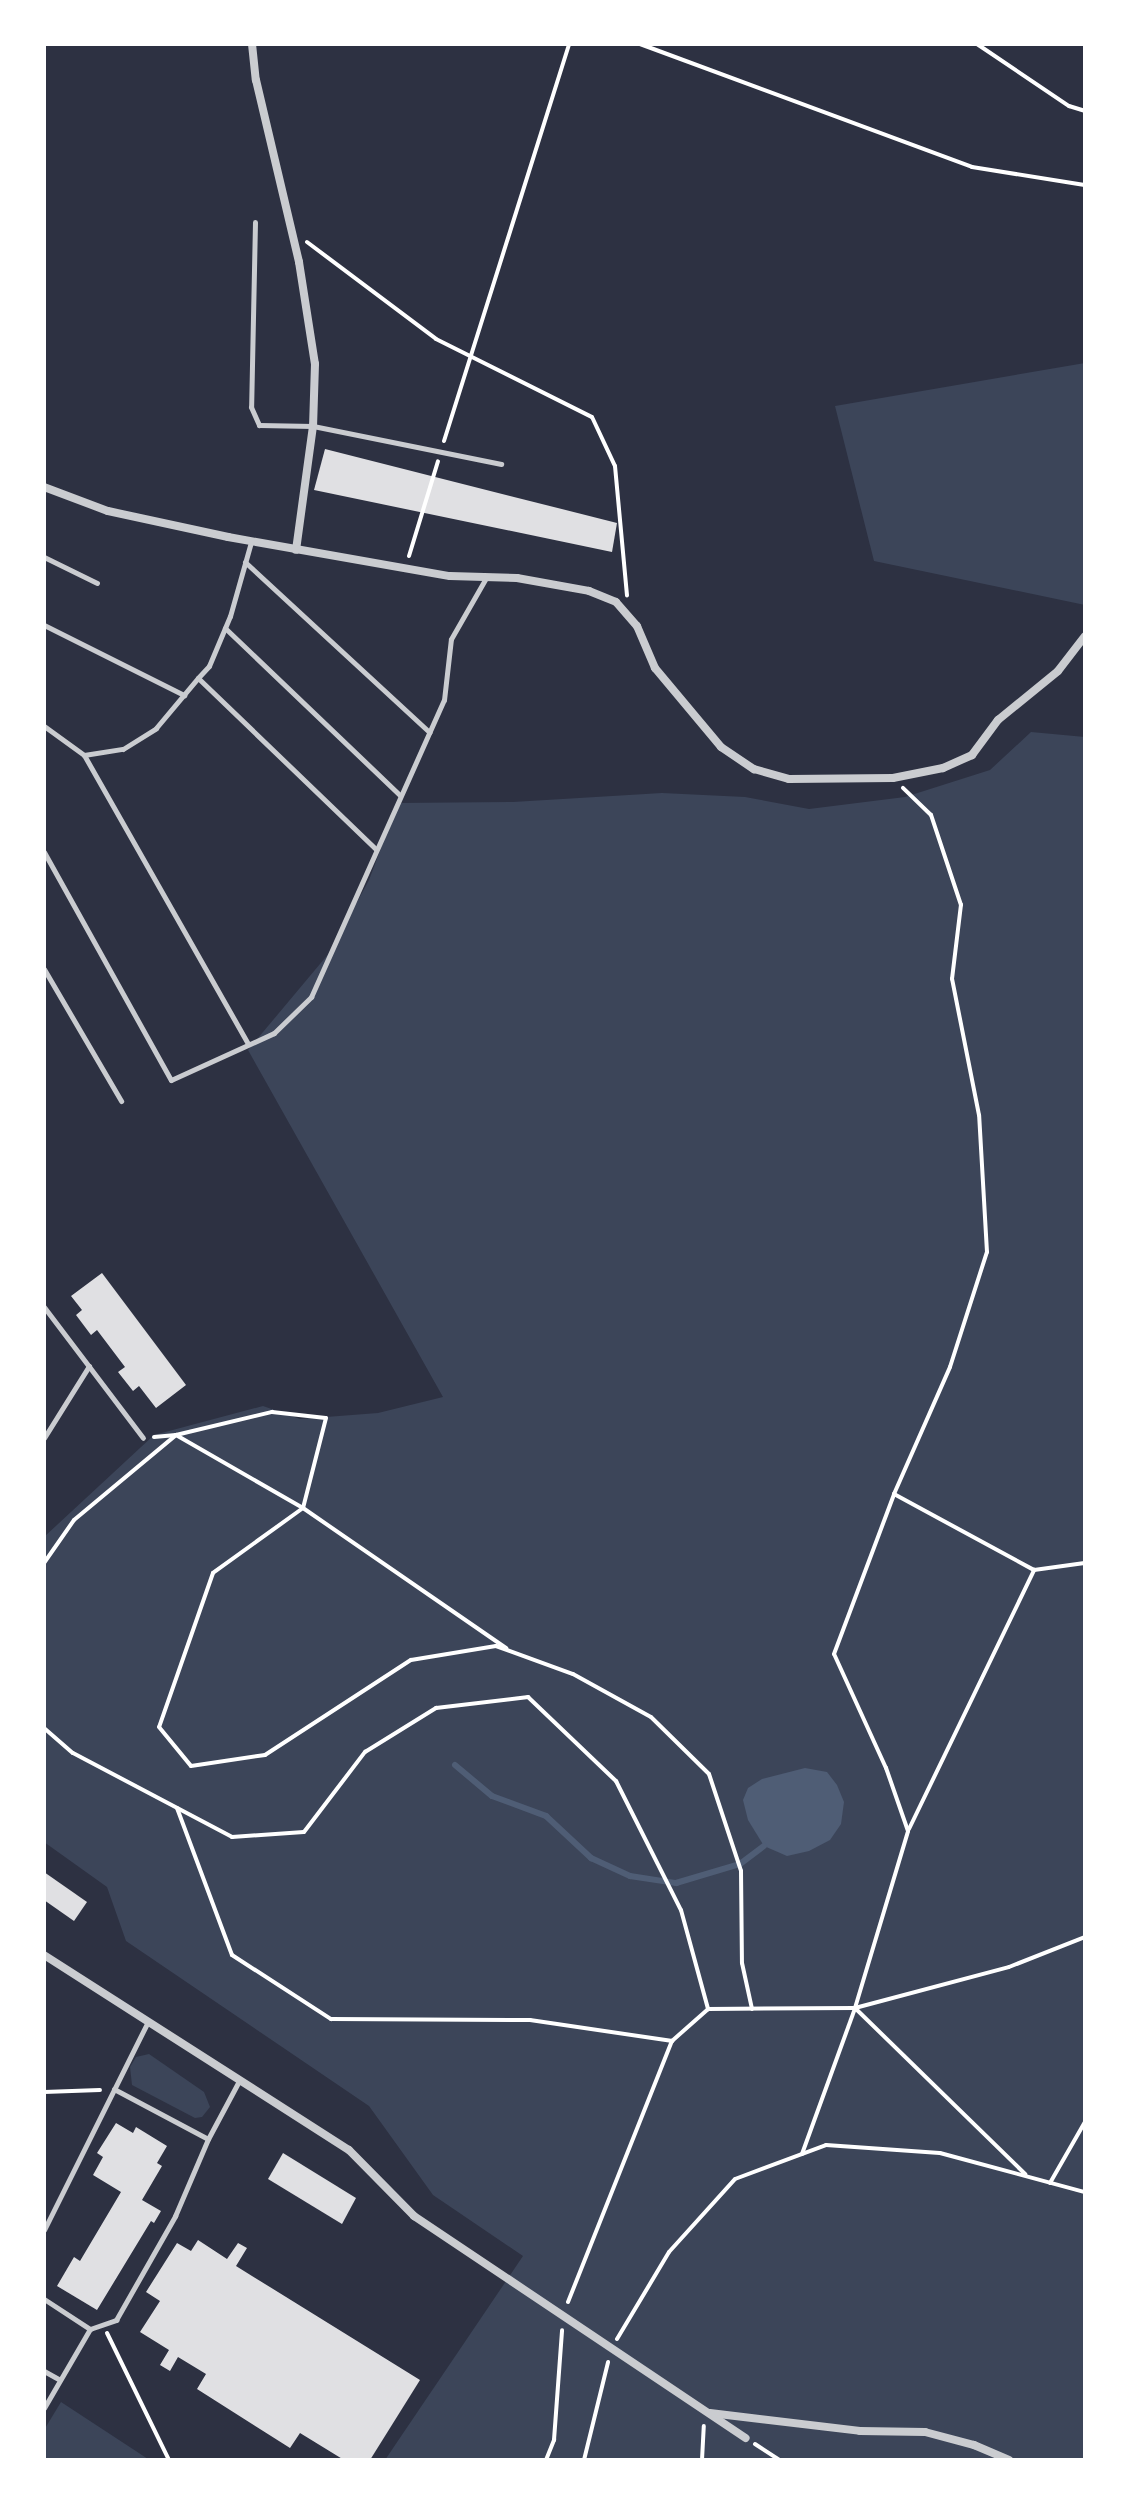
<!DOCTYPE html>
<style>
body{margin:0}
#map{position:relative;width:1129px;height:2504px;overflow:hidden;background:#2d3142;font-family:"Noto Sans",sans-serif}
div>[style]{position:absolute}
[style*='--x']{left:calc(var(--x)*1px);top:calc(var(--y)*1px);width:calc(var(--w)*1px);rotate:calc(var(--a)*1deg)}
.green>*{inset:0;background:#3c4559}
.water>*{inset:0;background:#4f5d75}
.stream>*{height:6px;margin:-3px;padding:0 3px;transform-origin:3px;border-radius:3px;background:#4f5d75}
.building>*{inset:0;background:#e0e0e3}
.path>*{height:4px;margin:-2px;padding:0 2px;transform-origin:2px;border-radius:2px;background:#fff}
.service>*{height:5px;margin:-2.5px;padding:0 2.5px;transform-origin:2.5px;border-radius:2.5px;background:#caccd0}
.minor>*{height:8px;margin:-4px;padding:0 4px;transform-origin:4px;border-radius:4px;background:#caccd0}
span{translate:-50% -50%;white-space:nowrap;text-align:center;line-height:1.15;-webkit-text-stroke:8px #fff;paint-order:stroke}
.frame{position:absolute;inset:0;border:46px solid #fff;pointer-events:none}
</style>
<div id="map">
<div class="green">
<div style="clip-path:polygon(1085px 363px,1085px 605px,874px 561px,835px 406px)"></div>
<div style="clip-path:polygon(1031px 732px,1085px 737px,1085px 2460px,385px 2460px,523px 2256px,433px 2195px,369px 2106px,126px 1941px,107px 1887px,44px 1842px,44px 1537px,154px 1435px,263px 1406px,300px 1419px,378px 1413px,443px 1397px,248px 1050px,330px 952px,369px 880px,398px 803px,513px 802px,662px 793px,745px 797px,809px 809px,905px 797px,990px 770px)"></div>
<div style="clip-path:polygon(149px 2054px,204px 2092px,210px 2107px,202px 2117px,195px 2118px,132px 2085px,130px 2067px,136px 2057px)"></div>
<div style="clip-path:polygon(61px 2402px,148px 2459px,148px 2460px,44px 2460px,44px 2430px)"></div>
</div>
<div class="water">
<div style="clip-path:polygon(805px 1768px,827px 1772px,837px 1785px,844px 1802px,841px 1824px,830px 1840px,809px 1851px,787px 1856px,764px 1846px,748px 1820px,743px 1800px,748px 1788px,762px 1779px)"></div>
</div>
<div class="stream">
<div style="--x:455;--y:1765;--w:48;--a:40"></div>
<div style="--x:492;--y:1796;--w:58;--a:20.3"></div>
<div style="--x:546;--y:1816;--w:62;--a:43"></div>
<div style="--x:591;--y:1858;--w:43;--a:24.8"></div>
<div style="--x:630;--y:1876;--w:47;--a:8.7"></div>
<div style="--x:676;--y:1883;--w:67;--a:-16.5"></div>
<div style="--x:740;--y:1864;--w:30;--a:-37"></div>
</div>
<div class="building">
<div style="clip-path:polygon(325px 449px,617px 523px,612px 552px,314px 490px)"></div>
<div style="clip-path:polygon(102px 1273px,186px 1385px,156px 1408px,139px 1386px,133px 1391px,118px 1372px,125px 1367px,97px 1330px,91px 1335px,76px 1315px,82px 1310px,71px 1296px)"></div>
<div style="clip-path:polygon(44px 1872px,87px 1902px,74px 1921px,44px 1900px)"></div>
<div style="clip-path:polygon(116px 2123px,133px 2133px,136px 2127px,167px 2146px,157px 2163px,162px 2166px,142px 2200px,161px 2211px,154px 2223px,151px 2221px,97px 2310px,57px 2286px,74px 2257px,80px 2261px,121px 2192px,93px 2175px,103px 2157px,97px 2153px)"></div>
<div style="clip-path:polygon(283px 2153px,356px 2198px,342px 2224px,268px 2179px)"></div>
<div style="clip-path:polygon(198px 2240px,227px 2259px,238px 2243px,247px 2248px,236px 2266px,420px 2380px,370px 2460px,344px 2460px,300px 2433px,290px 2448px,197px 2389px,206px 2374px,178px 2357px,170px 2371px,160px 2365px,169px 2350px,140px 2332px,160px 2301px,146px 2292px,177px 2243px,191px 2251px)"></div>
</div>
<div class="path">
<div style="--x:640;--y:44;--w:354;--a:20.3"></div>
<div style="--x:972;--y:167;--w:114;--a:9.1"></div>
<div style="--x:977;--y:44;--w:111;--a:34"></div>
<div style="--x:1069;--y:106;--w:17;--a:17"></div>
<div style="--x:307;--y:242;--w:161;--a:36.9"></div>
<div style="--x:436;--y:339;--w:174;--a:26.6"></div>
<div style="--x:592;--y:417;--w:54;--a:64.9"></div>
<div style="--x:615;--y:466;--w:130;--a:84.7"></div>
<div style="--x:444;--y:441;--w:416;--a:-72.5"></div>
<div style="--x:409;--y:556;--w:99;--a:-73"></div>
<div style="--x:154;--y:1437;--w:22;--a:-5"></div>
<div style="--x:176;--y:1435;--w:146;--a:29.9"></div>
<div style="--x:303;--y:1508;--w:247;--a:34.6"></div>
<div style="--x:894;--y:1494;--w:159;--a:28.5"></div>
<div style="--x:1034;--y:1570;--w:51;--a:-7.8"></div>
<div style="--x:44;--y:1563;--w:52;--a:-55.1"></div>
<div style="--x:74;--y:1520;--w:133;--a:-39.8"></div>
<div style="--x:176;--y:1435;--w:99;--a:-13.5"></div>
<div style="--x:272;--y:1412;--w:54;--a:6.3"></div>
<div style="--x:326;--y:1418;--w:93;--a:104.3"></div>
<div style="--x:303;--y:1508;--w:111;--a:144.2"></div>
<div style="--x:213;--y:1573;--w:163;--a:109.3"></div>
<div style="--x:159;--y:1727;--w:50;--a:50.6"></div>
<div style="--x:191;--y:1766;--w:75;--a:-8.5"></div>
<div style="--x:265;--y:1755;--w:174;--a:-33.1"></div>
<div style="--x:411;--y:1660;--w:86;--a:-9.4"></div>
<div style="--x:496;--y:1646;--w:82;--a:20"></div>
<div style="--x:573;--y:1674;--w:89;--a:28.9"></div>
<div style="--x:651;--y:1717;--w:81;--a:44.5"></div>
<div style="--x:709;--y:1774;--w:102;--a:71.7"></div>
<div style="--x:741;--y:1871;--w:92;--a:89.4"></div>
<div style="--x:742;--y:1963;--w:47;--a:77.7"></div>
<div style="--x:44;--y:1728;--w:38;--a:41"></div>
<div style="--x:73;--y:1753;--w:180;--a:27.8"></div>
<div style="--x:232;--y:1837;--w:72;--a:-4"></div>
<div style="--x:304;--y:1832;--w:101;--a:-52.7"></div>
<div style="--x:365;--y:1752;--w:84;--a:-31.8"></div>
<div style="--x:436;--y:1708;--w:93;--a:-6.8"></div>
<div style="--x:528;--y:1697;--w:122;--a:43.7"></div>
<div style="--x:616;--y:1781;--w:144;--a:63.3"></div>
<div style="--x:681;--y:1910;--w:103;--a:74.7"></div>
<div style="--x:177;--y:1808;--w:157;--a:69.5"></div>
<div style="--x:232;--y:1955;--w:118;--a:32.9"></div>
<div style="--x:331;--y:2019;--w:199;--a:0.3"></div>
<div style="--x:530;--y:2020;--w:144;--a:8.4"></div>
<div style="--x:909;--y:1829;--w:288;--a:-64.2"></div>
<div style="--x:855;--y:2008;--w:238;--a:44.3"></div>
<div style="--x:44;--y:2092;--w:56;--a:-2"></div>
<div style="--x:802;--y:2154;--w:155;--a:-70"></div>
<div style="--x:855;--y:2008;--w:185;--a:-73.3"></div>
<div style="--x:908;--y:1831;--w:67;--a:-109.2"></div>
<div style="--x:886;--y:1768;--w:125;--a:-114.5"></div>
<div style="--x:834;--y:1654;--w:171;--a:-69.4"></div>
<div style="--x:894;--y:1494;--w:139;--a:-66.2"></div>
<div style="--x:950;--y:1367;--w:121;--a:-72.2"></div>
<div style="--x:987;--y:1252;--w:137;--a:-93.3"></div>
<div style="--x:979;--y:1115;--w:139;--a:-101.2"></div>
<div style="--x:952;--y:979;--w:75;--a:-83.1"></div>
<div style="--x:961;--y:905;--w:95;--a:-108.4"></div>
<div style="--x:931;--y:815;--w:39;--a:-136"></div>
<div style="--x:1050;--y:2183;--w:70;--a:-60.2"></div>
<div style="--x:568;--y:2302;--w:281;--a:-68.3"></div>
<div style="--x:672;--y:2041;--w:48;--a:-41.6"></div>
<div style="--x:708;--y:2009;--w:147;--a:-0.4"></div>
<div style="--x:855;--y:2008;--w:159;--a:-14.9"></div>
<div style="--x:1009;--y:1967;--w:82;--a:-21.5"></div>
<div style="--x:107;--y:2333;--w:141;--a:64"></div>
<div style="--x:617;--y:2339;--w:101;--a:-59.1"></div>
<div style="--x:669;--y:2252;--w:98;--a:-47.9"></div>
<div style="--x:735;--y:2179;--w:97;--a:-20.5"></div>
<div style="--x:826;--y:2145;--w:114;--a:4"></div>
<div style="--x:940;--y:2153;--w:150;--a:15.1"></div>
<div style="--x:755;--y:2444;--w:30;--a:33"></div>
<div style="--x:546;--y:2460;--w:22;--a:-68"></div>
<div style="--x:554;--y:2440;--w:110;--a:-85.8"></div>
<div style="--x:584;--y:2460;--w:101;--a:-76.2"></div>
<div style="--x:702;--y:2460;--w:34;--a:-87"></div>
</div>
<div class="service">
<div style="--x:255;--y:222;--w:185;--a:91.2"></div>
<div style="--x:251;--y:407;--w:20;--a:66"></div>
<div style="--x:259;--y:425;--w:54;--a:1.1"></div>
<div style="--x:313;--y:426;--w:192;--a:11.4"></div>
<div style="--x:251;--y:542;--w:77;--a:105.8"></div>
<div style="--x:230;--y:616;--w:54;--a:112.8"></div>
<div style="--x:209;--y:666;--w:16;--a:133"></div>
<div style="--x:198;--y:678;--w:247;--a:43.9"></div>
<div style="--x:44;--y:557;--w:59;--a:26.1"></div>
<div style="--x:245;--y:562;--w:251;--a:42.7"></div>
<div style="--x:44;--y:625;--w:157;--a:26.6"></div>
<div style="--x:225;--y:628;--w:242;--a:43.7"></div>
<div style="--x:44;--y:726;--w:49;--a:35.9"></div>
<div style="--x:84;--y:755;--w:332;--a:60.4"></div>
<div style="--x:84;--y:755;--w:39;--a:-9"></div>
<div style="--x:123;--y:749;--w:39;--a:-32"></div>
<div style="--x:156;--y:728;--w:65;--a:-50"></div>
<div style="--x:44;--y:852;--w:261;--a:60.9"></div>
<div style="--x:171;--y:1080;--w:113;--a:-24.5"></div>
<div style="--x:274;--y:1033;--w:52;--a:-44.2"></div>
<div style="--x:311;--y:997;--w:325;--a:-65.9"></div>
<div style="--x:444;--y:700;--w:61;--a:-83.5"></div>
<div style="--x:451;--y:639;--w:70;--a:-60.2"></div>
<div style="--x:44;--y:969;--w:153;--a:59.7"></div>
<div style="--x:44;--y:1307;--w:164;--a:52.9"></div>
<div style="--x:44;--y:1438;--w:85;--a:-58"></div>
<div style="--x:114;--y:2089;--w:106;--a:28"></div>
<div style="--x:44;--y:2230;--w:231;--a:-63.5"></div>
<div style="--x:44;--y:2299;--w:55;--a:33.1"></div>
<div style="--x:44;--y:2371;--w:18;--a:29"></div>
<div style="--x:44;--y:2408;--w:91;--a:-59.8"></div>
<div style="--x:90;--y:2329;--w:28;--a:-19"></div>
<div style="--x:116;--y:2320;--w:120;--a:-60.4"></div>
<div style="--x:175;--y:2216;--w:84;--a:-66.8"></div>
<div style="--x:208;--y:2139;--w:66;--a:-61.9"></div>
</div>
<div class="minor">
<div style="--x:252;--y:44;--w:36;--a:84"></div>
<div style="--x:256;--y:80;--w:187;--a:76.7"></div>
<div style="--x:299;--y:262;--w:103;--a:81.1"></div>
<div style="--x:315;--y:364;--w:62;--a:91.8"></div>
<div style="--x:313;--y:426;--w:125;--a:97.8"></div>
<div style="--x:44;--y:487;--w:68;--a:20.6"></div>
<div style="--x:108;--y:511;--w:123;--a:12.2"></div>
<div style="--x:228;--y:537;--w:225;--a:10"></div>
<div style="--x:450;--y:576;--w:67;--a:1.7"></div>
<div style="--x:517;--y:578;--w:73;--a:10.2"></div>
<div style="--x:589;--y:591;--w:29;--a:22"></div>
<div style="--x:616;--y:602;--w:32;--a:49"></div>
<div style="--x:637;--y:626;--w:46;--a:66.8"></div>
<div style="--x:655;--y:668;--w:103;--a:50.1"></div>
<div style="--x:721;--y:747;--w:40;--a:34"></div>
<div style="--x:754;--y:769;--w:36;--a:16"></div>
<div style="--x:789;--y:779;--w:104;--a:-0.6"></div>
<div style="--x:893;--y:778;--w:51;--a:-11.3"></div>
<div style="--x:943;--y:768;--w:32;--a:-24"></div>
<div style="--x:972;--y:755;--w:44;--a:-53.4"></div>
<div style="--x:998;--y:720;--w:77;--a:-39.2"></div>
<div style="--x:1058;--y:671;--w:44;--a:-52.4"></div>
<div style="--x:44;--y:1955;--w:362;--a:32.6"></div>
<div style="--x:349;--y:2150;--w:93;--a:45.4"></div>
<div style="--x:414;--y:2216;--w:399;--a:33.8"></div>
<div style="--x:710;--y:2413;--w:151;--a:6.8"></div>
<div style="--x:860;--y:2431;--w:65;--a:0.9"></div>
<div style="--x:925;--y:2432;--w:51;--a:14.9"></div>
<div style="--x:974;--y:2445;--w:38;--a:23"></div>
</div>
<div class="frame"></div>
</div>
